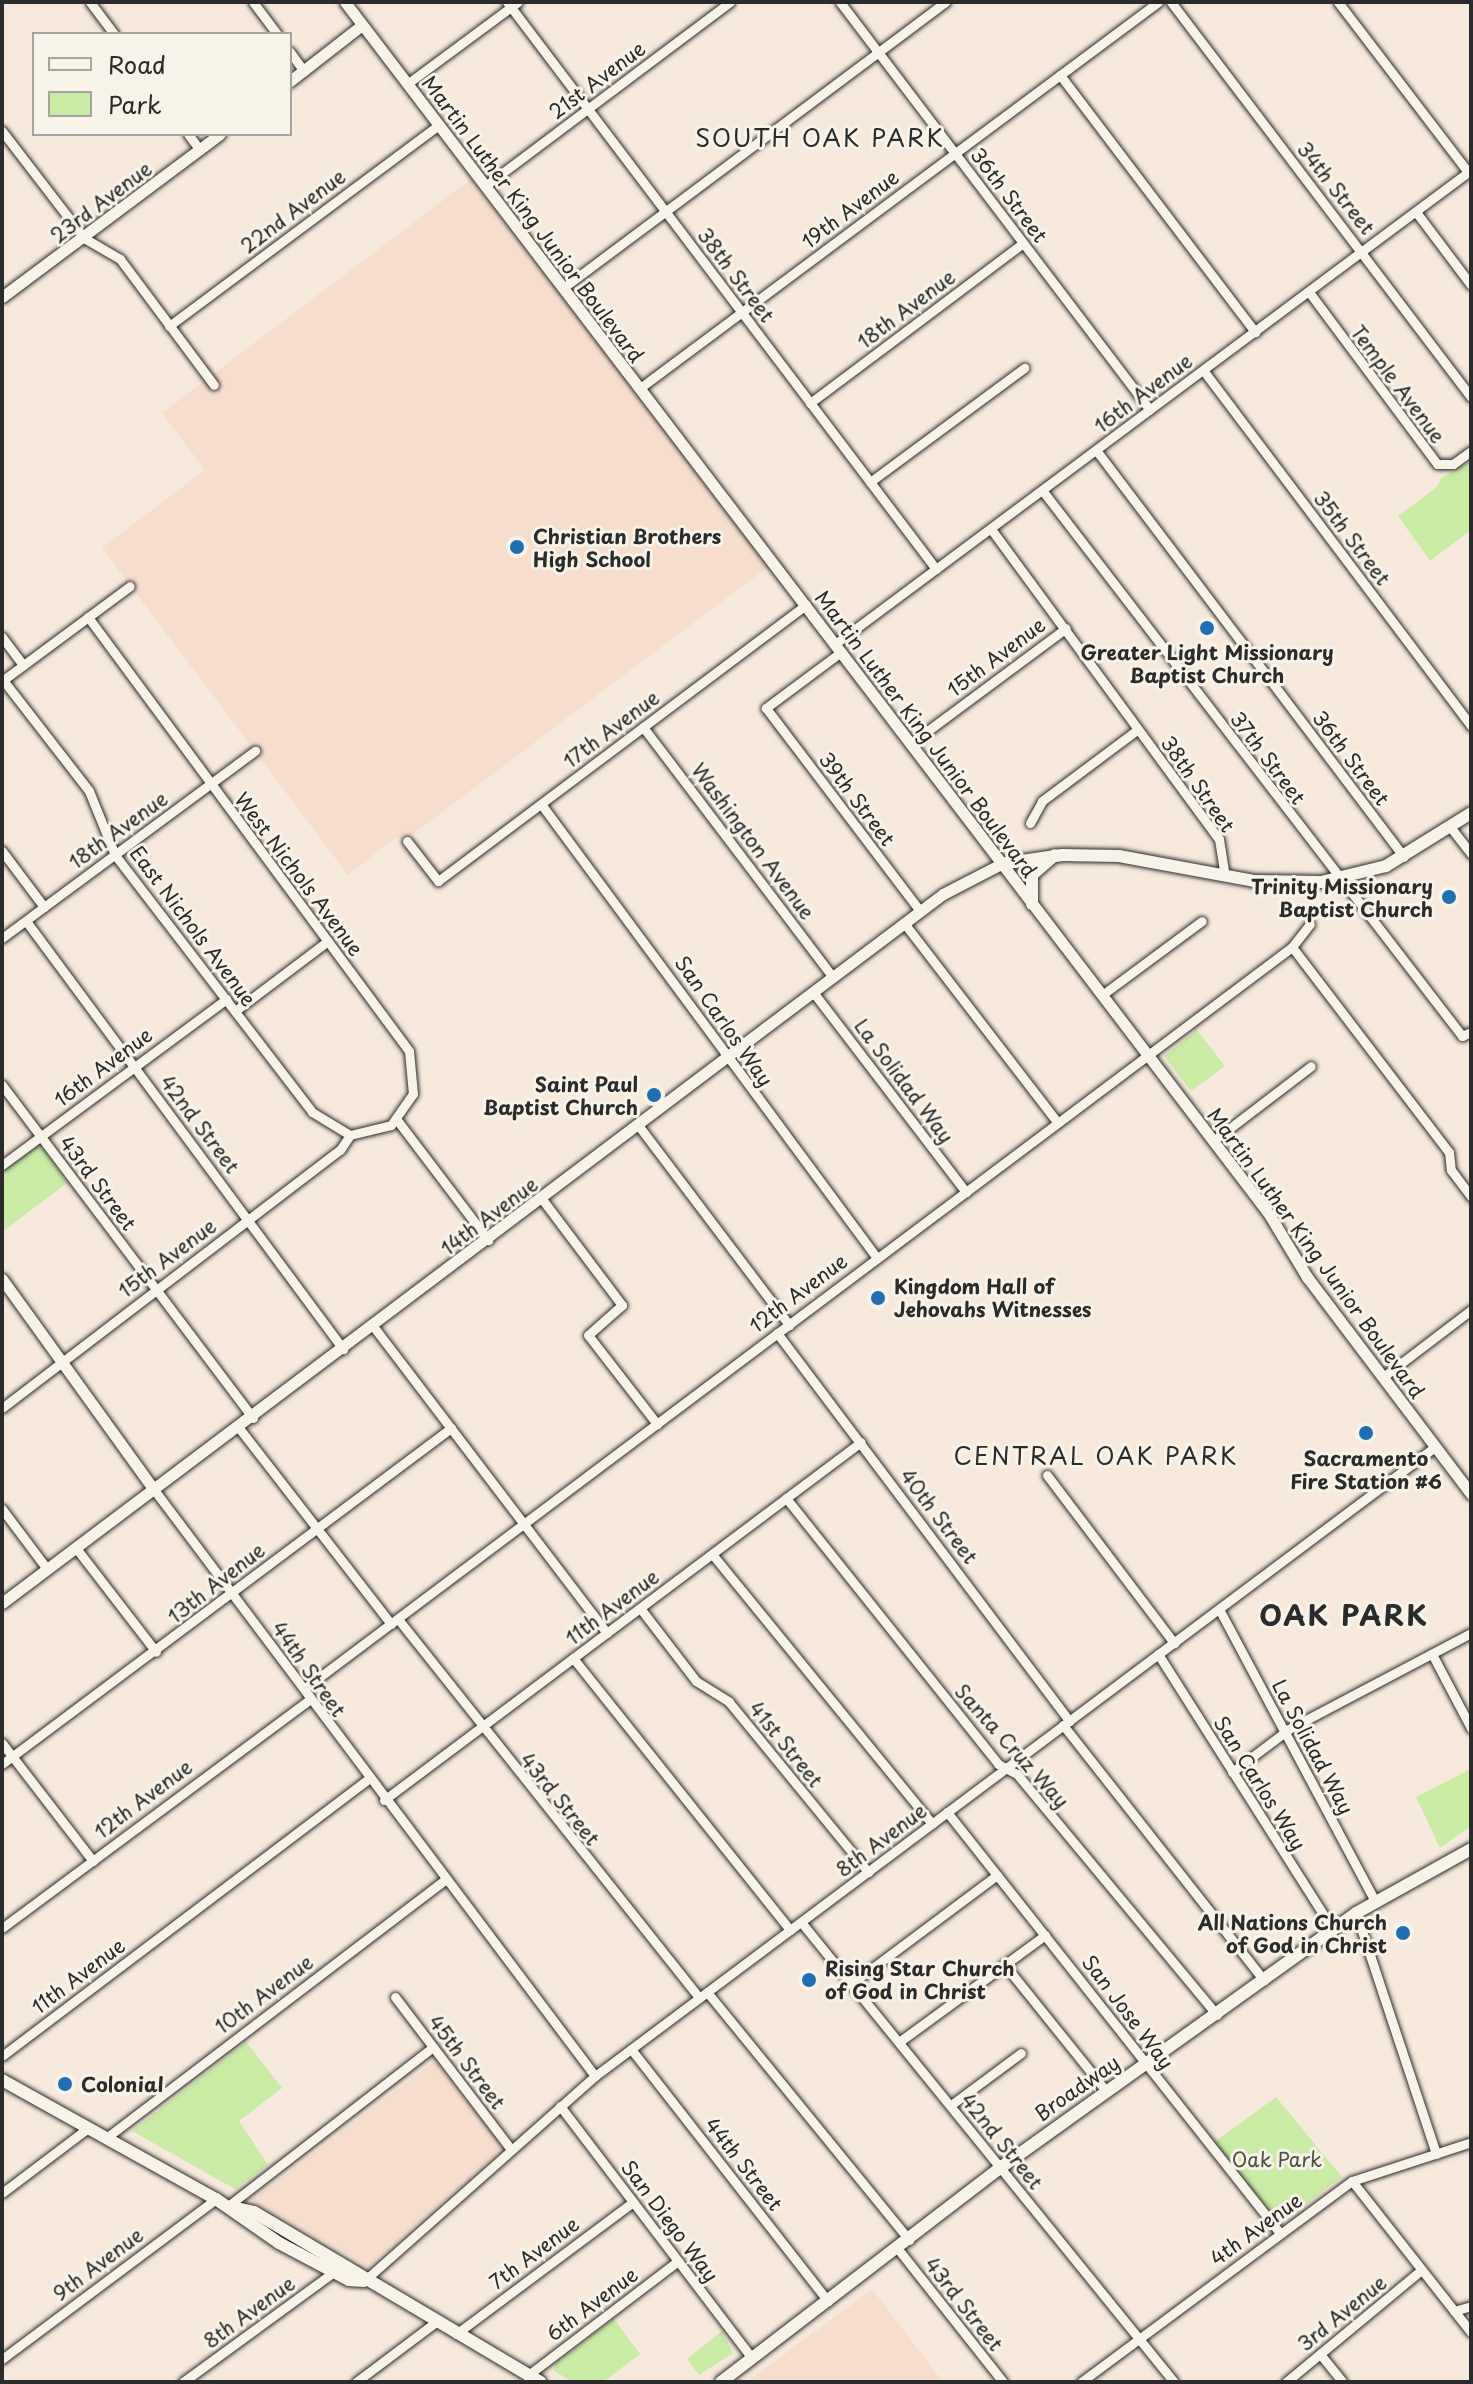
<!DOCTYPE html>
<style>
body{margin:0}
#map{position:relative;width:1473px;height:2384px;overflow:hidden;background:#f7e9db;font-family:"Playpen Sans",sans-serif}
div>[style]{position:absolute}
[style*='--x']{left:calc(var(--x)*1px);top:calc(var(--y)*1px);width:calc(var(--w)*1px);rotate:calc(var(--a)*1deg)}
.built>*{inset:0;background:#f7ddcc}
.green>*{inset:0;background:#c9eba3}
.roads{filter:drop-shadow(0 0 2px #2b2b2b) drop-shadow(0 0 2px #2b2b2b)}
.minor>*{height:9px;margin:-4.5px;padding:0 4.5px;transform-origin:4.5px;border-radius:4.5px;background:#f7f3e8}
.tertiary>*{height:11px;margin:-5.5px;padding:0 5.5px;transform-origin:5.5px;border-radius:5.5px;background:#f7f3e8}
.secondary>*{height:12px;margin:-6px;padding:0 6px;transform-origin:6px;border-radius:6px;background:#f7f3e8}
.dots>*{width:22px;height:22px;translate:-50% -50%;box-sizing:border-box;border:4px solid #f7f3e8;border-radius:50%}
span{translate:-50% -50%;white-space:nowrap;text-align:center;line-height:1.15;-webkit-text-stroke:6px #f7f3e8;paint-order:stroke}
.street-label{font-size:20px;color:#2b2b2b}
.poi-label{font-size:20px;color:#2b2b2b;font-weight:700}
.left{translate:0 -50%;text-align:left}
.right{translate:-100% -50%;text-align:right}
.park-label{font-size:20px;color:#4b5143}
.quarter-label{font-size:24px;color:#2b2b2b;letter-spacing:2px}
.district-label{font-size:28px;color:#2b2b2b;font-weight:700;letter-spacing:2px}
.frame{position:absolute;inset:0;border:4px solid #2b2b2b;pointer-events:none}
.legend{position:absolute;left:32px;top:32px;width:260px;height:104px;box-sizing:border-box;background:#f7f3e8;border:2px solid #a5a39c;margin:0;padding:10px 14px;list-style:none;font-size:24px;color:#2b2b2b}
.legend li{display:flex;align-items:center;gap:16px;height:40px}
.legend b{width:40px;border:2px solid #a5a39c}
</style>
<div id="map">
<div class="built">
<div style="clip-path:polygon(471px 179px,768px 567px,413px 834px,394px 839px,348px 875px,102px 548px,205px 470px,162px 413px)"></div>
<div style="clip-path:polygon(435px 2061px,504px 2148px,368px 2267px,252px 2200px)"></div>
<div style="clip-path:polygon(872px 2289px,943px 2382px,747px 2382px)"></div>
</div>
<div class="green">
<div style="clip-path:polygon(1471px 461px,1471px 530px,1430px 561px,1398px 516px,1437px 487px,1441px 478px)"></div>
<div style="clip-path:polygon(1197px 1030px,1225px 1066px,1191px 1091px,1164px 1056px)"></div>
<div style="clip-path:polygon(36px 1147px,43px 1149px,67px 1183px,2px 1232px,2px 1173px)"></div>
<div style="clip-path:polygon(1471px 1769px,1471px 1826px,1440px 1848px,1416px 1797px)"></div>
<div style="clip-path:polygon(246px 2042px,282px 2088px,239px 2121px,268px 2165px,235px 2189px,132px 2131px)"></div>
<div style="clip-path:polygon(1276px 2097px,1342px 2177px,1280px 2223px,1213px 2143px)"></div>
<div style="clip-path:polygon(614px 2319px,640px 2354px,603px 2382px,573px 2382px,554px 2371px,555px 2364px)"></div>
<div style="clip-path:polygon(722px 2331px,733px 2353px,699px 2375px,687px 2359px)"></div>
</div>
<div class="roads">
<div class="minor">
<div style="--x:90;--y:2;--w:40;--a:53"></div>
<div style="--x:253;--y:2;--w:40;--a:53"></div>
<div style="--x:507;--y:2;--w:711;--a:52.89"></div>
<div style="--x:840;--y:2;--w:512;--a:52.77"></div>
<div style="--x:1171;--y:2;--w:496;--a:52.8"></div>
<div style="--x:1338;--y:2;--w:214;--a:52.6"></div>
<div style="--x:290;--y:52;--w:24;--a:54"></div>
<div style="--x:1060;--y:75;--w:323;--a:52.8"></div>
<div style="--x:407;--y:84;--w:138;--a:-36.5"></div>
<div style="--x:2;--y:131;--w:135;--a:52.5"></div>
<div style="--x:84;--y:238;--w:42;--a:30.3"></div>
<div style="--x:120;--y:259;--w:157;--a:53.3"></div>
<div style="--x:188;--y:134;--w:20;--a:53"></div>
<div style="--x:485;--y:186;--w:306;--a:-36.9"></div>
<div style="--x:1416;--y:212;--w:91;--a:53"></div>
<div style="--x:563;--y:288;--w:478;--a:-36.8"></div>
<div style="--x:1309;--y:292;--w:214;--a:53.3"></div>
<div style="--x:1437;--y:464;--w:16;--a:0"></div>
<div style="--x:1453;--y:464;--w:22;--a:-36"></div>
<div style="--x:169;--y:326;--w:337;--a:-36.7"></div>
<div style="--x:1203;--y:370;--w:446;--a:53"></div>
<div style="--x:640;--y:388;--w:646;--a:-36.69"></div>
<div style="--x:810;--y:403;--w:266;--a:-36.9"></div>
<div style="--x:1096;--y:450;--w:510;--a:52.88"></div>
<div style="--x:870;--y:482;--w:192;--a:-36.5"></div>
<div style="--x:1042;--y:490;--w:689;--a:52.43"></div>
<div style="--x:1462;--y:1036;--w:10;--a:-24"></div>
<div style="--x:991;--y:529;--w:385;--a:53.7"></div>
<div style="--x:1219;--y:839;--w:36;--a:81"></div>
<div style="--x:2;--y:637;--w:35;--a:53"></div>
<div style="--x:835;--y:644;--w:793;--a:-36.7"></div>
<div style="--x:841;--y:652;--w:94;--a:143.3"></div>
<div style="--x:766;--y:708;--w:255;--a:52.8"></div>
<div style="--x:3;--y:680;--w:140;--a:52.2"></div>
<div style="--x:89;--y:791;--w:69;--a:67.9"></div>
<div style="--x:115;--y:855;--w:324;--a:52.5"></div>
<div style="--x:312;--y:1112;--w:44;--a:31.2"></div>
<div style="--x:350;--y:1135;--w:42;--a:-13.7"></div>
<div style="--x:391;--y:1125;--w:38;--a:-55"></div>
<div style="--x:413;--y:1094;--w:43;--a:-95.3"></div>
<div style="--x:409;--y:1051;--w:540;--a:-126.49"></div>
<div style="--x:2;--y:681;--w:159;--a:-36.6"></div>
<div style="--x:643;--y:727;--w:314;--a:52.8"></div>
<div style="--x:910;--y:744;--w:194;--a:-36.6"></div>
<div style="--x:541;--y:804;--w:565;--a:53.5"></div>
<div style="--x:1030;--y:823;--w:25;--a:-61"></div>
<div style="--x:1042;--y:801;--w:119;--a:-36.8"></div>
<div style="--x:1451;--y:828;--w:33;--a:52"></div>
<div style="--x:407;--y:841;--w:51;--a:52.2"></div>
<div style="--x:438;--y:881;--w:460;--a:-36.9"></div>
<div style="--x:2;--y:851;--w:70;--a:53.1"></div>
<div style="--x:26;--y:921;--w:533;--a:53.47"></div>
<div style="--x:904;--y:923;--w:252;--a:52.4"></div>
<div style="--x:2;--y:938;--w:315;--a:-36.5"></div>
<div style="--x:1292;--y:947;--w:258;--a:52.6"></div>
<div style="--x:1449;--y:1152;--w:18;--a:84"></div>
<div style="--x:1451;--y:1170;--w:34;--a:53"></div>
<div style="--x:813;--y:992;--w:252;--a:52.6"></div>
<div style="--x:1102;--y:995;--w:124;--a:-36.5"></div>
<div style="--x:235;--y:1011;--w:116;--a:-37"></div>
<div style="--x:2;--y:1085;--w:417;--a:53"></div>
<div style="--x:397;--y:1120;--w:151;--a:52.8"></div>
<div style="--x:638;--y:1125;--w:251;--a:52.9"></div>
<div style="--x:1213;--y:1141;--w:123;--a:-37.4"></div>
<div style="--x:2;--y:1165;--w:279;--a:-36.5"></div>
<div style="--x:542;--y:1199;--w:133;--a:53"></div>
<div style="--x:622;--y:1305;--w:45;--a:138.6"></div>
<div style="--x:588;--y:1335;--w:113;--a:52.2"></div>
<div style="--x:373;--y:1326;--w:386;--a:52.7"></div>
<div style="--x:777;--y:1333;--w:486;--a:53"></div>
<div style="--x:1383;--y:1377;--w:111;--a:-37.3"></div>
<div style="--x:2;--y:1408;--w:425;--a:-37.4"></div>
<div style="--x:340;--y:1150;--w:18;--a:-56"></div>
<div style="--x:239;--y:1428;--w:248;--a:52.2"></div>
<div style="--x:1047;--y:1475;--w:211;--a:52.9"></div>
<div style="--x:155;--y:1491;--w:732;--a:53.05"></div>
<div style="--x:786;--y:1498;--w:340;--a:51.4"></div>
<div style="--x:998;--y:1764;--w:21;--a:28"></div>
<div style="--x:1017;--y:1774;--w:313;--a:50.3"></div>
<div style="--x:2;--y:1509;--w:75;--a:53.1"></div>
<div style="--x:76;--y:1548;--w:131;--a:52.4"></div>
<div style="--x:712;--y:1554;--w:348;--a:50.8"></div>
<div style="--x:640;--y:1608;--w:92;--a:52.5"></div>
<div style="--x:696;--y:1681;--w:39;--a:32"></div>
<div style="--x:729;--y:1702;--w:220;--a:50.7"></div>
<div style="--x:1219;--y:1609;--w:331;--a:61.9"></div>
<div style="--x:398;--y:1619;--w:484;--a:51.5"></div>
<div style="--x:1158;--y:1654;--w:327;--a:57.6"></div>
<div style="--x:1432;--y:1654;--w:84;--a:62.2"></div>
<div style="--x:573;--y:1658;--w:348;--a:51.4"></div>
<div style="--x:305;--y:1688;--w:1234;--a:-36.9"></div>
<div style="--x:1292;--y:947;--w:29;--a:-52"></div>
<div style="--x:1063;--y:1725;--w:325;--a:51.8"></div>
<div style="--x:2;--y:1743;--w:149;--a:52.4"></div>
<div style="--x:2;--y:1764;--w:561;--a:-36.81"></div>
<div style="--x:1232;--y:1772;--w:71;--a:-37"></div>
<div style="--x:1289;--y:1729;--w:206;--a:-27.8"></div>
<div style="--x:384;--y:1800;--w:596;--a:-36.89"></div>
<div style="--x:947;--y:1812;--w:537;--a:51.66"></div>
<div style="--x:1356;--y:1913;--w:254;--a:71.6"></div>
<div style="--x:801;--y:1922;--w:592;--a:50.96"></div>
<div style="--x:2;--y:1928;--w:381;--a:-36.6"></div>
<div style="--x:1004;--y:1964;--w:164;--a:51.2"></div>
<div style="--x:851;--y:1984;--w:182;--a:-36.7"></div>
<div style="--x:707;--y:1992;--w:320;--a:50.8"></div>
<div style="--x:395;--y:1997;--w:191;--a:52.7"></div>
<div style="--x:899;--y:2042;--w:181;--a:-36.2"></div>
<div style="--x:631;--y:2049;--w:320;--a:52"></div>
<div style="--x:2;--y:2056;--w:459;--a:-37.1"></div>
<div style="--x:951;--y:2105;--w:87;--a:-36.6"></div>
<div style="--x:560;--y:2106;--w:317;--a:52.7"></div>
<div style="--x:106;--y:2138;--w:426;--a:-37.3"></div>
<div style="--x:1352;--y:2181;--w:192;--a:51.8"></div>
<div style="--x:2;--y:2193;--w:108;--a:-37.1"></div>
<div style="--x:228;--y:2206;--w:259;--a:-37.8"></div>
<div style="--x:898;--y:2249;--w:169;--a:51.7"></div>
<div style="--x:364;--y:2281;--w:309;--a:-41.6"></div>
<div style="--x:595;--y:2076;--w:1049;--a:-36.83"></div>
<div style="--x:1454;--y:2311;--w:18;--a:-16"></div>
<div style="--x:456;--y:2334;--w:221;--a:-36.7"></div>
<div style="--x:1320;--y:2354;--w:36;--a:51"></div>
<div style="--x:2;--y:2359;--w:267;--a:-36.8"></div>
<div style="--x:527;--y:2376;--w:190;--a:-37.3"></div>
<div style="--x:183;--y:2382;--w:188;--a:-36.1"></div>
<div style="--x:356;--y:2382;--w:100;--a:-36.9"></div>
<div style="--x:1081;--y:2382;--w:337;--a:-36.6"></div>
<div style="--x:1352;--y:2181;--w:125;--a:-18.1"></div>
<div style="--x:1286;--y:2382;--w:174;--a:-39.6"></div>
</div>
<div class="tertiary">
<div style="--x:345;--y:2;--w:1524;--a:52.68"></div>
<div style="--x:1269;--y:1214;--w:74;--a:58.9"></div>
<div style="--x:1307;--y:1277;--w:272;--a:52.9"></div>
<div style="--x:290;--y:81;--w:91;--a:-37.9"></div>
<div style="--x:2;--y:297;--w:272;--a:-36.8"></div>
<div style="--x:2;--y:1279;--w:261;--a:54.2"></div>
<div style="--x:2;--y:1603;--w:1178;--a:-37"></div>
<div style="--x:943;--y:894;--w:65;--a:-27.3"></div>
</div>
<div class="secondary">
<div style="--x:1001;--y:864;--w:62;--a:-8.4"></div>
<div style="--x:1062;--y:855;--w:57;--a:1"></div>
<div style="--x:1119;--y:856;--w:137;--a:10.5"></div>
<div style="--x:1254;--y:881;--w:67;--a:0.9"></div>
<div style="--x:1321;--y:882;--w:67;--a:-13.8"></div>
<div style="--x:1386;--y:866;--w:100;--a:-31.9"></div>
<div style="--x:1032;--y:904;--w:29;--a:-90"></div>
<div style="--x:1032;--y:875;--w:30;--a:-41"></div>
<div style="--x:2;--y:2080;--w:245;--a:29.1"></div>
<div style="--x:216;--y:2199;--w:77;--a:34.9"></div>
<div style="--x:279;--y:2243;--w:79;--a:27.9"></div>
<div style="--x:349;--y:2280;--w:15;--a:4"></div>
<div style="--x:232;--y:2207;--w:23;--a:13"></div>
<div style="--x:254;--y:2212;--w:333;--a:30.7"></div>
<div style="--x:721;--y:2382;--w:352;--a:-37.5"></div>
<div style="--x:1000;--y:2168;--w:438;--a:-35.6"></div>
<div style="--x:1356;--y:1913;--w:132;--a:-29.1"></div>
</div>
</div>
<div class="dots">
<div style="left:517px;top:547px;background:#1f6fb2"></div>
<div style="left:1207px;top:628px;background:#1f6fb2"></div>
<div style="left:1449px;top:897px;background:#1f6fb2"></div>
<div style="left:654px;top:1095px;background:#1f6fb2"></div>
<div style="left:878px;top:1298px;background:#1f6fb2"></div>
<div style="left:1366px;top:1433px;background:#1f6fb2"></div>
<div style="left:1403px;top:1933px;background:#1f6fb2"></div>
<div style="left:809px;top:1980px;background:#1f6fb2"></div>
<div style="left:65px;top:2084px;background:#1f6fb2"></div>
</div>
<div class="street-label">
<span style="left:597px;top:80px;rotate:-37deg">21st Avenue</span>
<span style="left:1336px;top:188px;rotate:52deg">34th Street</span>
<span style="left:1009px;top:195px;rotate:53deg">36th Street</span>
<span style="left:101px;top:202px;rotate:-37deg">23rd Avenue</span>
<span style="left:850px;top:209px;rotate:-37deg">19th Avenue</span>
<span style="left:293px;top:211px;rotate:-37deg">22nd Avenue</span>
<span style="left:533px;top:219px;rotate:53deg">Martin Luther King Junior Boulevard</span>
<span style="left:736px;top:275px;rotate:53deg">38th Street</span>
<span style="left:906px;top:309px;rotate:-37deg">18th Avenue</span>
<span style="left:1398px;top:384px;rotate:53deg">Temple Avenue</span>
<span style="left:1143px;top:393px;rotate:-37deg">16th Avenue</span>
<span style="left:1352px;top:538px;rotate:53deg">35th Street</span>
<span style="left:996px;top:657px;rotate:-37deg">15th Avenue</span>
<span style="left:611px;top:729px;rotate:-37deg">17th Avenue</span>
<span style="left:926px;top:734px;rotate:53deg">Martin Luther King Junior Boulevard</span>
<span style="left:1268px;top:758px;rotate:53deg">37th Street</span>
<span style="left:1351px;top:758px;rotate:53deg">36th Street</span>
<span style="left:1198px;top:784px;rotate:55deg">38th Street</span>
<span style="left:857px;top:799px;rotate:53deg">39th Street</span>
<span style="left:118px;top:830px;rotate:-36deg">18th Avenue</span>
<span style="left:753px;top:841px;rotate:53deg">Washington Avenue</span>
<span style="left:299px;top:874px;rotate:53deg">West Nichols Avenue</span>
<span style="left:193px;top:926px;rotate:53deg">East Nichols Avenue</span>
<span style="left:724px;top:1021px;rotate:55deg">San Carlos Way</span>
<span style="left:103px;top:1067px;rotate:-37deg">16th Avenue</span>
<span style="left:904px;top:1081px;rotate:53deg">La Solidad Way</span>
<span style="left:200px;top:1124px;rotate:53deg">42nd Street</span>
<span style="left:98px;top:1183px;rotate:53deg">43rd Street</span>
<span style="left:489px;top:1216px;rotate:-37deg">14th Avenue</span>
<span style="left:1316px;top:1253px;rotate:54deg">Martin Luther King Junior Boulevard</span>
<span style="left:167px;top:1258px;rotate:-37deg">15th Avenue</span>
<span style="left:798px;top:1293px;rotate:-37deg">12th Avenue</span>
<span style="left:939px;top:1516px;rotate:53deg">40th Street</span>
<span style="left:216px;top:1583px;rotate:-38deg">13th Avenue</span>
<span style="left:612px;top:1607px;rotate:-37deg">11th Avenue</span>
<span style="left:309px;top:1669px;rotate:55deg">44th Street</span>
<span style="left:786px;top:1744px;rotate:51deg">41st Street</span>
<span style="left:1012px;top:1746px;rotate:48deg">Santa Cruz Way</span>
<span style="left:1313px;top:1747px;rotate:62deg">La Solidad Way</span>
<span style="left:1260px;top:1783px;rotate:58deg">San Carlos Way</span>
<span style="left:143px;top:1799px;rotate:-37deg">12th Avenue</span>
<span style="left:560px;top:1799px;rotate:51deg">43rd Street</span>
<span style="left:881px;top:1840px;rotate:-37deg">8th Avenue</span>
<span style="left:78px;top:1976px;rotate:-37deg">11th Avenue</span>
<span style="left:264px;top:1994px;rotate:-37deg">10th Avenue</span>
<span style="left:1128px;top:2012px;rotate:53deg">San Jose Way</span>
<span style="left:467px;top:2062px;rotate:53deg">45th Street</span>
<span style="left:1077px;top:2088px;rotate:-35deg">Broadway</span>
<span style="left:1002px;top:2141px;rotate:51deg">42nd Street</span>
<span style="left:744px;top:2164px;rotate:52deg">44th Street</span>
<span style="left:670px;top:2221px;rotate:53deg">San Diego Way</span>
<span style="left:1256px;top:2229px;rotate:-36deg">4th Avenue</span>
<span style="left:534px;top:2253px;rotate:-37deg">7th Avenue</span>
<span style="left:98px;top:2264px;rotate:-37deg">9th Avenue</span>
<span style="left:592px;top:2304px;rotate:-37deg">6th Avenue</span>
<span style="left:964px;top:2304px;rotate:52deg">43rd Street</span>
<span style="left:249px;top:2312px;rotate:-36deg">8th Avenue</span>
<span style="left:1342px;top:2313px;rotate:-39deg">3rd Avenue</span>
</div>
<div class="poi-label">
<span class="left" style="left:533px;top:548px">Christian Brothers<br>High School</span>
<span style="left:1207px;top:664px">Greater Light Missionary<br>Baptist Church</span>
<span class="right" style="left:1433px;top:898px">Trinity Missionary<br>Baptist Church</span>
<span class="right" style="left:638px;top:1096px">Saint Paul<br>Baptist Church</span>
<span class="left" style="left:894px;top:1298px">Kingdom Hall of<br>Jehovahs Witnesses</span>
<span style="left:1366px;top:1470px">Sacramento<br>Fire Station #6</span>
<span class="right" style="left:1387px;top:1934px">All Nations Church<br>of God in Christ</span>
<span class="left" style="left:825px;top:1980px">Rising Star Church<br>of God in Christ</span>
<span class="left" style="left:81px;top:2084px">Colonial</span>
</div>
<div class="park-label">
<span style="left:1277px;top:2159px">Oak Park</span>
</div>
<div class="quarter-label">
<span style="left:820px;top:138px">SOUTH OAK PARK</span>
<span style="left:1096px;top:1456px">CENTRAL OAK PARK</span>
</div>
<div class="district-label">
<span style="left:1344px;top:1615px">OAK PARK</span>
</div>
<div class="frame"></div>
<ul class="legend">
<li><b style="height:10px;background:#f7f3e8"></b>Road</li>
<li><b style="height:22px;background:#c9eba3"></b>Park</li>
</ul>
</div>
